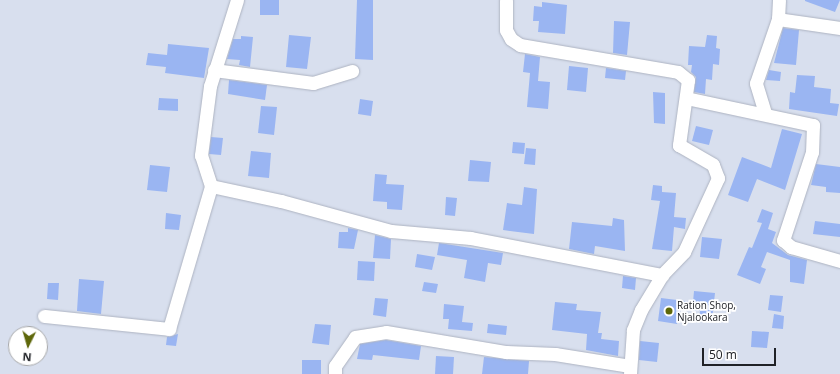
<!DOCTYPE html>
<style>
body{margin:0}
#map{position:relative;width:840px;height:374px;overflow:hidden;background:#d8dfee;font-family:"Open Sans",sans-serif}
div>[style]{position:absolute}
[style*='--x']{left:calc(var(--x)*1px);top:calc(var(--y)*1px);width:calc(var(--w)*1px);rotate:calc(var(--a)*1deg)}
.building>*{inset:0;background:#9ab5f2}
.roads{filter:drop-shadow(0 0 1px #adb3c1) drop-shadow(0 0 1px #adb3c1)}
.minor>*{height:13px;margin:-6.5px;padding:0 6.5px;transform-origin:6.5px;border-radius:6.5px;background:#fff}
.dots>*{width:11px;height:11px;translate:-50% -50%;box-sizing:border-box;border:2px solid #fff;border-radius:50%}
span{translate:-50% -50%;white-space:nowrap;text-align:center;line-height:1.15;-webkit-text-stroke:3.5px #fff;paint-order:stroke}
.poi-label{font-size:10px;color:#202227}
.left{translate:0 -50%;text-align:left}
.north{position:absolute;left:8px;top:326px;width:40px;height:40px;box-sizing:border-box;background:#fff;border:1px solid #a6a7a9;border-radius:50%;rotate:185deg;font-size:11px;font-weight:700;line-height:16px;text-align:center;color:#202227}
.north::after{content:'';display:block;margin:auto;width:14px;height:18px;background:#5e670a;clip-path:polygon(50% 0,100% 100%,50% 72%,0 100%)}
.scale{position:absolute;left:702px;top:348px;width:74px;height:18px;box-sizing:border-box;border:2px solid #202227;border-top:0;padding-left:5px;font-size:12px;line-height:14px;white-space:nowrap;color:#202227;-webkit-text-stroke:3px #fff;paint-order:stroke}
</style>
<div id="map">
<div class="building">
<div style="clip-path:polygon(260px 0,279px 0,279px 15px,260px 15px)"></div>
<div style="clip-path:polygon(357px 0,373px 0,373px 60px,355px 59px)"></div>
<div style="clip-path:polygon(840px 0,835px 12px,805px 1px,805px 0)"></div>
<div style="clip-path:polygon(542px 2px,567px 5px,565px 34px,538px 32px,539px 21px,533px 21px,534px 6px,542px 7px)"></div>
<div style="clip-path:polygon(614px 21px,630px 22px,627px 55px,613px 53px)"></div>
<div style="clip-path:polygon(783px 28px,799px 30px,796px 65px,774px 63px)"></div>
<div style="clip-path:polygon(289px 35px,311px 37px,307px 69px,286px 67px)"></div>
<div style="clip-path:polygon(707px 35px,717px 36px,716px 48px,720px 49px,719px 65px,713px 64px,712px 80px,706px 79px,705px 94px,694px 92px,696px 77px,691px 72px,692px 65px,688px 65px,689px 46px,705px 47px)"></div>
<div style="clip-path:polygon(241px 36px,253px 37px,250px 67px,239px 65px,240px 60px,227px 59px,233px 39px,241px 39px)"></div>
<div style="clip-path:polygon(168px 44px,209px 48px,204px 78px,165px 73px,166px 67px,146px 65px,148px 53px,167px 55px)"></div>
<div style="clip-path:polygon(525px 54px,540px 57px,538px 81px,550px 82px,548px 109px,527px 107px,530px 73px,523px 72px)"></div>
<div style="clip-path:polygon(569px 66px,588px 68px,586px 92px,567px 90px)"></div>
<div style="clip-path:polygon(606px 68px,626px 71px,625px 80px,605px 78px)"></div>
<div style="clip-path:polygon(769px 70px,781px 72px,780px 81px,766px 80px)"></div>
<div style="clip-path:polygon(797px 75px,815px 76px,814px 87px,831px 89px,830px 103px,839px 104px,837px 116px,789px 109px,790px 92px,795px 93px)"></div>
<div style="clip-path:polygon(229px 80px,267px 85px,265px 100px,228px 94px)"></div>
<div style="clip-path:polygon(653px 92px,665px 93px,665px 124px,654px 123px)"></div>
<div style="clip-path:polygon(159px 98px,178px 99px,178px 111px,158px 110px)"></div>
<div style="clip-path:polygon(360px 99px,373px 101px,371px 116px,358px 114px)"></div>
<div style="clip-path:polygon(261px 106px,277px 107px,274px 135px,258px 133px)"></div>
<div style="clip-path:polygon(696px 126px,713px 130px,709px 145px,692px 141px)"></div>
<div style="clip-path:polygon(782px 129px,802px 134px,785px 190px,757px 179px,748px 202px,728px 195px,742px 157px,771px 168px)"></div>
<div style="clip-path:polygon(211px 137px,223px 138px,221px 155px,209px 154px)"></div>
<div style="clip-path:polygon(513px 142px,525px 143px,524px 154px,512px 153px)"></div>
<div style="clip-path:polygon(526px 148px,536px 149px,535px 165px,524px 164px)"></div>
<div style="clip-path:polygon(251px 151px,271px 153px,269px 178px,248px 176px)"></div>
<div style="clip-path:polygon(470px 160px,491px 162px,489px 182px,468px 181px)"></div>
<div style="clip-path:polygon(816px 164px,840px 167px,840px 193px,826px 192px,826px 187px,811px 185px)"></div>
<div style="clip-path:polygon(150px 165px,170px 167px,167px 192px,147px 190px)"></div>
<div style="clip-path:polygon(375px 174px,387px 175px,386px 184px,404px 185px,402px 210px,387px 209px,387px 202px,373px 201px)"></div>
<div style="clip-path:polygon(653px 185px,662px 186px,662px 192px,676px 193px,674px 217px,686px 218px,685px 229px,674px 227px,672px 251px,652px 249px,660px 201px,651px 200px)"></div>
<div style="clip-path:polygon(524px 187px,537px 189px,534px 234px,503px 230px,507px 203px,522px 205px)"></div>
<div style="clip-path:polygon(446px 197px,457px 198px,455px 216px,445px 215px)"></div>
<div style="clip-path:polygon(762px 209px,773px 213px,768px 229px,776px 232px,772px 243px,788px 255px,807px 260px,804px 284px,790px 282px,790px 260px,767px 252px,761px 267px,766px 269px,760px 284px,737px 275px,749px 247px,752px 248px,762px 223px,757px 222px)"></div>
<div style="clip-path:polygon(166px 213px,181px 215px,179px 230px,165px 229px)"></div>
<div style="clip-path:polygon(613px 218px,624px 220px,625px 251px,595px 246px,594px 254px,569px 249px,572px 222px,612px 226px)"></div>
<div style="clip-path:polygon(815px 221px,840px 224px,840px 237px,813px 234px)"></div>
<div style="clip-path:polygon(348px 228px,358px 230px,354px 249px,338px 248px,339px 232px,348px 232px)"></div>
<div style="clip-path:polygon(375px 235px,391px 239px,390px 259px,373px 258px)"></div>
<div style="clip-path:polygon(702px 237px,722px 239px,719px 259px,700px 257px)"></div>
<div style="clip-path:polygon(439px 243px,503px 253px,501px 265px,488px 263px,485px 282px,464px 278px,467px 260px,437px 255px)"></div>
<div style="clip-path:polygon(417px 254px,435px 257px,432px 270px,415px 267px)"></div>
<div style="clip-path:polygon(358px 261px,375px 262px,374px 281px,357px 280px)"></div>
<div style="clip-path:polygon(623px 276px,636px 278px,635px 290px,622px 288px)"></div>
<div style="clip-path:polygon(79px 279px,104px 281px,101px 314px,77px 311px)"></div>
<div style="clip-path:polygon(424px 282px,438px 284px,436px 293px,422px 291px)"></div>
<div style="clip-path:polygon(48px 283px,59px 283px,58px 300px,47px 299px)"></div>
<div style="clip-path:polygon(694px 291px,715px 293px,712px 320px,699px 319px,700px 311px,679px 309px,677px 324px,658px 321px,661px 298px,693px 302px)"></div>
<div style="clip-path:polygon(770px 295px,783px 296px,781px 312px,768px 310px)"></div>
<div style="clip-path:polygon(375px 298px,388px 299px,386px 317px,373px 315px)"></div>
<div style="clip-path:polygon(555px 302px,577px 304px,576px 310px,601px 312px,598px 333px,602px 333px,601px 339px,619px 341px,618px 356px,586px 350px,587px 334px,552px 330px)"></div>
<div style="clip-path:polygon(444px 304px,464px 306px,462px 322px,473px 323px,472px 331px,448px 329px,449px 319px,443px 319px)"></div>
<div style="clip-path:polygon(774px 314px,784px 316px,783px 329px,772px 328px)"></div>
<div style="clip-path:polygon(315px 324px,331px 325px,329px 345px,312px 343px)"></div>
<div style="clip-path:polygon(488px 324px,507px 326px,506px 335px,487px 333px)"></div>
<div style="clip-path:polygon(752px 331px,769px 332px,767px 348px,751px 347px)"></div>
<div style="clip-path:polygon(178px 334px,176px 346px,166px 345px,167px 337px)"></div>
<div style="clip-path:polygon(386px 340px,421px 346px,419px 360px,373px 355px,372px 360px,357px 359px,360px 344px)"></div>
<div style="clip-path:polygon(640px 341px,659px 343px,657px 362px,639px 360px)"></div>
<div style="clip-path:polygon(436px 356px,454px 357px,453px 374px,435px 374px)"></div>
<div style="clip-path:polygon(484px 357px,529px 361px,528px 374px,482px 374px)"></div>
<div style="clip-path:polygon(302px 360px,321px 360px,321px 374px,302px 374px)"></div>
</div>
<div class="roads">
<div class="minor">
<div style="--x:237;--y:0;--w:90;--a:107.4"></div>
<div style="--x:210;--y:86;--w:70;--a:97.4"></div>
<div style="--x:201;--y:155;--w:33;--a:72"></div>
<div style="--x:211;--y:186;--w:72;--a:12.1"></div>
<div style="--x:281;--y:201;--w:114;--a:15.3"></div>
<div style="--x:391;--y:231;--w:80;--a:5"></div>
<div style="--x:471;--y:238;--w:195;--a:11"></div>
<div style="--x:506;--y:0;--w:30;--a:90"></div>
<div style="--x:506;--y:30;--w:10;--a:61"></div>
<div style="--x:511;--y:39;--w:11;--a:34"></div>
<div style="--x:520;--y:45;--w:160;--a:9.7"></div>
<div style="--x:678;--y:72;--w:13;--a:39"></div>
<div style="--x:688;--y:80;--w:66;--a:97.9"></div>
<div style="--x:679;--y:145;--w:39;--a:30"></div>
<div style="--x:713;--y:165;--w:14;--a:69"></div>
<div style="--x:718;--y:178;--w:81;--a:114.7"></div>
<div style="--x:684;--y:252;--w:32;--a:134"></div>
<div style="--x:662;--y:275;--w:41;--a:121"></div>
<div style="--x:641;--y:310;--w:22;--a:112"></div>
<div style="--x:633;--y:330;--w:44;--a:93.9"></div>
<div style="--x:778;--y:19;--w:63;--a:8.3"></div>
<div style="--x:214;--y:70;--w:100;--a:7.5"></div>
<div style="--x:313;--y:83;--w:41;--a:-17.1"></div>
<div style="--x:686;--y:98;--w:130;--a:12"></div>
<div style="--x:813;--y:125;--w:27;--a:92"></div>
<div style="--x:812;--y:152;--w:93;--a:108.2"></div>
<div style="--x:783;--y:240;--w:11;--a:41"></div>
<div style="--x:791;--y:247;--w:51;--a:15.9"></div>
<div style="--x:765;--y:113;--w:31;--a:-107"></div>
<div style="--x:756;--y:83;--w:68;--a:-71"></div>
<div style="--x:778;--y:19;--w:19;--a:-87"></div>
<div style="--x:44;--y:316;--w:126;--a:5.9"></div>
<div style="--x:169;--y:329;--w:149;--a:-73.6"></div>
<div style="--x:335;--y:374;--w:8;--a:-90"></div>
<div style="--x:335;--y:366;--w:35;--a:-55"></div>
<div style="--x:355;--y:337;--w:31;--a:-9"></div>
<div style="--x:386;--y:332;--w:122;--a:9.5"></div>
<div style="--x:506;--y:352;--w:49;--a:2.3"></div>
<div style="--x:555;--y:354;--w:76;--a:9.1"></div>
</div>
</div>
<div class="dots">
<div style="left:669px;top:311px;background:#5e670a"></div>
</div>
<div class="poi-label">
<span class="left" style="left:677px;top:311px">Ration Shop,<br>Njalookara</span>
</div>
<div class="north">N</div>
<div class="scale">50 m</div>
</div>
